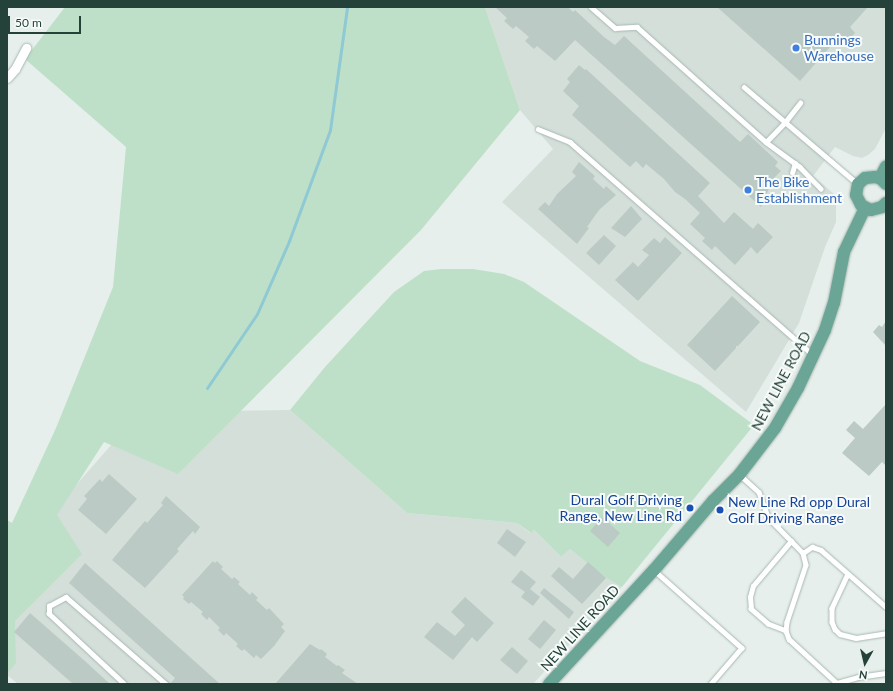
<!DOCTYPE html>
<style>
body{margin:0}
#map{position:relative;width:893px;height:691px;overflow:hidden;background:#e6efeb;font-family:Lato,sans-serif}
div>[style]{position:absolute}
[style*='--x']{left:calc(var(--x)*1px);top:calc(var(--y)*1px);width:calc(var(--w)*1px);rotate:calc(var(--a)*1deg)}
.built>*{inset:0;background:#d4dfda}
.green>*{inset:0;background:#bfe0c8}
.stream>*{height:3px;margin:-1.5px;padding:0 1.5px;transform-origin:1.5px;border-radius:1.5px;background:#8ec9d4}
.building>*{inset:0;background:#bbcac4}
.roads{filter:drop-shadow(0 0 1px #a8b8b2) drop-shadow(0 0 1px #a8b8b2)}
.lane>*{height:4.5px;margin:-2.25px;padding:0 2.25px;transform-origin:2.25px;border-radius:2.25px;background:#fff}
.street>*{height:9px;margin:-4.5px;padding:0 4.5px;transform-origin:4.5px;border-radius:4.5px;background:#fff}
.primary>*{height:12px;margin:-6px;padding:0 6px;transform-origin:6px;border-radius:6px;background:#6aa596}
.dots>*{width:11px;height:11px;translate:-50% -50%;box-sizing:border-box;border:2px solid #f7fbf9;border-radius:50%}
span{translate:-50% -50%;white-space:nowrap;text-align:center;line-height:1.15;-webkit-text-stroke:4px #f7fbf9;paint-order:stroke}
.shop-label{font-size:14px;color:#366cbe}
.left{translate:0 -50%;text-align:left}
.street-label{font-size:14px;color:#24423a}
.transit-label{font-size:14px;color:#164399}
.right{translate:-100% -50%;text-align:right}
.frame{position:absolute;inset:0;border:8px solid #24423a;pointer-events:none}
.north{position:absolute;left:845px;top:643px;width:40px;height:40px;-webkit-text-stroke:3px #f7fbf9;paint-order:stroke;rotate:188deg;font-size:11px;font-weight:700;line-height:16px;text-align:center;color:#24423a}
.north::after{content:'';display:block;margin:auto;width:14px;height:18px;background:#24423a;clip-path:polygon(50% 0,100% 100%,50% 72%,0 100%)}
.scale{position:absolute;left:8px;top:16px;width:73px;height:18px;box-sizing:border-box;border:2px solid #24423a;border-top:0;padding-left:5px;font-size:12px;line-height:14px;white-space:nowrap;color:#24423a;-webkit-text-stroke:3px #f7fbf9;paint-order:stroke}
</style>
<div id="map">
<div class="built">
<div style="clip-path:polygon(485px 7px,886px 7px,886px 128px,875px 149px,868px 155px,862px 158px,853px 156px,835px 147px,813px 176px,834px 194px,836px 201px,836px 222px,825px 247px,799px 323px,746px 412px,502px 202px,553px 149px,520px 110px)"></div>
<div style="clip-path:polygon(290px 410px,407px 513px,517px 523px,530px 533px,534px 530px,561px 557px,570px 549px,606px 578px,622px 587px,533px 684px,18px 684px,7px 675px,7px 564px,140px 412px)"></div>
</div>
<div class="green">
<div style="clip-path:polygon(65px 7px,485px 7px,520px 110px,421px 230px,178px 474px,104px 442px,57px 515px,82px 554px,15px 621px,16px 663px,7px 674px,7px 520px,12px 523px,56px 428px,113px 287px,126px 147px,25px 59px)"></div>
<div style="clip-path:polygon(441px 269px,473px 269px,504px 274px,524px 282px,640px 361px,700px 385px,754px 425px,622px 587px,606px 578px,570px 549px,561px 557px,534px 530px,531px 533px,517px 523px,407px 513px,290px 410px,325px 367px,394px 292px,424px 271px)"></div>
</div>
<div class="stream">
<div style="--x:207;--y:388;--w:89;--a:-56"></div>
<div style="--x:257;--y:314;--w:80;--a:-66.3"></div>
<div style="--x:289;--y:241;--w:118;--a:-69.7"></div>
<div style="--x:330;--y:130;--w:124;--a:-82.1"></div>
</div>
<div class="building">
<div style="clip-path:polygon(495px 7px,568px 7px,573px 12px,575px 10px,604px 37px,615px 45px,624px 36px,740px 142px,748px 134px,778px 162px,775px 166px,781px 171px,773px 179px,761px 207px,575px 40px,555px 61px,537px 46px,534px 49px,525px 41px,529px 37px,516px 26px,513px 29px,504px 21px,507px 18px)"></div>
<div style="clip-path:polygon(717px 7px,868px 7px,850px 27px,855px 33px,845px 43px,839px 37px,800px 81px)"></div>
<div style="clip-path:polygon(579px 65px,585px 70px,586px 69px,710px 183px,698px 196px,724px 223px,734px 212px,753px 229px,758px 223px,773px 237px,757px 254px,751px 247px,735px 265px,715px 246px,712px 250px,702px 241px,705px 238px,690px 224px,700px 213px,685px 199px,675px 192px,664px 179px,646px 164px,643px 168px,636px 161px,630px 167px,572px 115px,579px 106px,563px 91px,570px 82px,567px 79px)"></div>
<div style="clip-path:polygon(579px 162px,595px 176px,593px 179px,604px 189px,606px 186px,616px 195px,599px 210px,587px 227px,589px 228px,577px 244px,538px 209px,545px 202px,549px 206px,557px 194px,576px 176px,572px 172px)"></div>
<div style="clip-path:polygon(631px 206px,642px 219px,625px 237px,611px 228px)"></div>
<div style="clip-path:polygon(604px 235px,616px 246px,599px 265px,586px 253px)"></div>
<div style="clip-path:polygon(665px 237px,682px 253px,638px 301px,615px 280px,633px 262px,638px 267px,649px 255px,642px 250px,654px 238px,660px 243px)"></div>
<div style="clip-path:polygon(732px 296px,760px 322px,738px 346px,736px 346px,736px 348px,715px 371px,687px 345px)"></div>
<div style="clip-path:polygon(886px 321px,886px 346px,873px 332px,879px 325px,882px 327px)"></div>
<div style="clip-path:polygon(886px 404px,886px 466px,882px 462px,869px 476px,842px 453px,855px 438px,846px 430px,854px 421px,863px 429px)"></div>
<div style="clip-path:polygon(109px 474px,137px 499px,106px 534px,78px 510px,87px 499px,84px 496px,100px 479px,102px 482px)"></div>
<div style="clip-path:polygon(166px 496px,200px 527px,195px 534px,193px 531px,177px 549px,179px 551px,145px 588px,112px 560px,138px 529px,145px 521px,147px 523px,163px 505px,161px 503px)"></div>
<div style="clip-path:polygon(602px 517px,620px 533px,608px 547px,590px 531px)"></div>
<div style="clip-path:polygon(507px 529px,526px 542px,515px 557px,497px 543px)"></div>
<div style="clip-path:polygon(213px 561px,215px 563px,217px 561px,223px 567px,221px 569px,232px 579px,234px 577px,240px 582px,238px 584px,250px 595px,252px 592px,258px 598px,256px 600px,267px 610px,269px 608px,284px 624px,281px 627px,285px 631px,274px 646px,261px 659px,256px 655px,254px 658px,244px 649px,242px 651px,236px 646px,238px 644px,226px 633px,224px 636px,218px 630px,220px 628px,209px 617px,207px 620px,201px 614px,203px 612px,191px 602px,189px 604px,183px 599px,184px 597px,182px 595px)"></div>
<div style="clip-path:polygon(588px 562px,606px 578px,582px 604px,551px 576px,559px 567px,573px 579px)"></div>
<div style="clip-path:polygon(85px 563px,220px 684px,170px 684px,175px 678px,69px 583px)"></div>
<div style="clip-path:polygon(521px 570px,536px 582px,530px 589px,540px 597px,533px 606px,521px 597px,525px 592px,511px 582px)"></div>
<div style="clip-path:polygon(544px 588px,574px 612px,569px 619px,540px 593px)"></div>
<div style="clip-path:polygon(465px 597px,494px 623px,477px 642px,472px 637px,453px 660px,424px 637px,437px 622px,455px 636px,465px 625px,451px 612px)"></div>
<div style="clip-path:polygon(30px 613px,86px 662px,110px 684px,73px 684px,14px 632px)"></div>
<div style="clip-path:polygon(544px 620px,556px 630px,540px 649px,528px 639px)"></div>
<div style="clip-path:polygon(310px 644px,320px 650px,321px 649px,327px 654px,325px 657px,337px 666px,338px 665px,345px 670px,342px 673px,358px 684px,275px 684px)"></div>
<div style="clip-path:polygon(512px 647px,528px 661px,517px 674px,500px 660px)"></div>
</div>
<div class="roads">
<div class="lane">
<div style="--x:591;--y:7;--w:32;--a:41"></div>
<div style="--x:615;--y:28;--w:22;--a:-3"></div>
<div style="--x:637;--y:27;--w:173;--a:41.7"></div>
<div style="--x:766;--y:142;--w:29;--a:-46"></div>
<div style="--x:786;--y:121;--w:23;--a:-52"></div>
<div style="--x:744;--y:87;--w:150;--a:40.4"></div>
<div style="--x:538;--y:129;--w:35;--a:22"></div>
<div style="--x:570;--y:142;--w:323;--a:41.2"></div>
<div style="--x:766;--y:142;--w:42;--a:36.3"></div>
<div style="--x:800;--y:167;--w:30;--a:46"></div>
<div style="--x:792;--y:173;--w:10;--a:-73"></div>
<div style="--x:740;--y:475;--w:25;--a:42"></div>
<div style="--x:759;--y:492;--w:27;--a:70"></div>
<div style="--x:768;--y:517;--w:50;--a:45.8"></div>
<div style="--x:803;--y:553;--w:12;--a:76"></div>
<div style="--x:806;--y:565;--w:60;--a:108.4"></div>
<div style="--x:787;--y:622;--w:9;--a:96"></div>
<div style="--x:786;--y:631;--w:9;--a:69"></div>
<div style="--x:789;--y:639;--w:67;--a:42.6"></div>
<div style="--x:803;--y:553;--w:11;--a:-34"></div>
<div style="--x:812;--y:547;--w:9;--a:18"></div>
<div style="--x:821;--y:550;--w:86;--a:41.2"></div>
<div style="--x:655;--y:571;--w:116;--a:41.5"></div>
<div style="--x:742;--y:648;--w:48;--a:130.7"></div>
<div style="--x:848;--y:574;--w:38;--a:115"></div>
<div style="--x:832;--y:608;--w:14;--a:90"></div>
<div style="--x:832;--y:622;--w:8;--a:67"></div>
<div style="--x:835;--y:629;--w:7;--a:45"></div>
<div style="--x:840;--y:634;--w:16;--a:14"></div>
<div style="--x:856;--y:638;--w:30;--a:-9"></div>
<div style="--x:786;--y:631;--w:19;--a:-159"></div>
<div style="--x:768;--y:624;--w:23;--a:-139"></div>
<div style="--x:751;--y:609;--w:12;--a:-95"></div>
<div style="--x:750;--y:597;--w:11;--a:-75"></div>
<div style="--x:753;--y:586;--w:59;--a:-49.8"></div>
<div style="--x:837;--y:683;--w:22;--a:-16"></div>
<div style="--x:858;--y:677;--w:28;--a:-8"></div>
<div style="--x:124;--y:684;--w:103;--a:-137"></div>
<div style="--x:49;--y:614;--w:8;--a:-90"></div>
<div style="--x:49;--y:606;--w:19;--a:-28"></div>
<div style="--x:66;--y:597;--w:133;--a:41"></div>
</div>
<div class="street">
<div style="--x:7;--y:78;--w:12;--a:-48"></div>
<div style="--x:15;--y:69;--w:24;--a:-62"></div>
</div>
<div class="primary">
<div style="--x:880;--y:178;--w:13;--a:-63"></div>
<div style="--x:886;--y:184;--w:8;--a:-135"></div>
<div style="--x:880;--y:178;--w:5;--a:-169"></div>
<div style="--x:875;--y:177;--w:10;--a:174"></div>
<div style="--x:865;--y:178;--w:9;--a:139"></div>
<div style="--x:858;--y:184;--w:11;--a:100"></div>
<div style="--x:856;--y:195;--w:11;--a:63"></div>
<div style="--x:861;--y:205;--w:11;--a:27"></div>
<div style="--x:871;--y:210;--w:11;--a:-15"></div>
<div style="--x:882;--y:207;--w:6;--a:-45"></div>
<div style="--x:549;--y:684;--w:155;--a:-47.4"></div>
<div style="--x:654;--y:570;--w:91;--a:-49.5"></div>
<div style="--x:713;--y:501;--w:37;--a:-45"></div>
<div style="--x:739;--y:475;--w:59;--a:-52.5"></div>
<div style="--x:775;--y:428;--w:46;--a:-60.1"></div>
<div style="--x:798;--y:388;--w:64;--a:-65"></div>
<div style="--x:825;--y:330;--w:28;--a:-72"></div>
<div style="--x:834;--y:303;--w:52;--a:-78.9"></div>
<div style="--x:844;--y:252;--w:49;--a:-64.5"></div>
</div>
</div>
<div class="dots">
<div style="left:796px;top:48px;background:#3f7fe0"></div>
<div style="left:748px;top:190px;background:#3f7fe0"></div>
<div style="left:690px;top:508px;background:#1a4fb4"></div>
<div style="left:720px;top:510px;background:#1a4fb4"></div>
</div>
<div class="shop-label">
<span class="left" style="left:804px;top:48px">Bunnings<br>Warehouse</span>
<span class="left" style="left:756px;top:190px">The Bike<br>Establishment</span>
</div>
<div class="street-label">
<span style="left:781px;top:381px;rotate:-62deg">NEW LINE ROAD</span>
<span style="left:580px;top:628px;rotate:-48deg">NEW LINE ROAD</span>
</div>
<div class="transit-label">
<span class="right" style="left:682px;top:508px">Dural Golf Driving<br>Range, New Line Rd</span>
<span class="left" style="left:728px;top:510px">New Line Rd opp Dural<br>Golf Driving Range</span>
</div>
<div class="frame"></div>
<div class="north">N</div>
<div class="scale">50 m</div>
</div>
